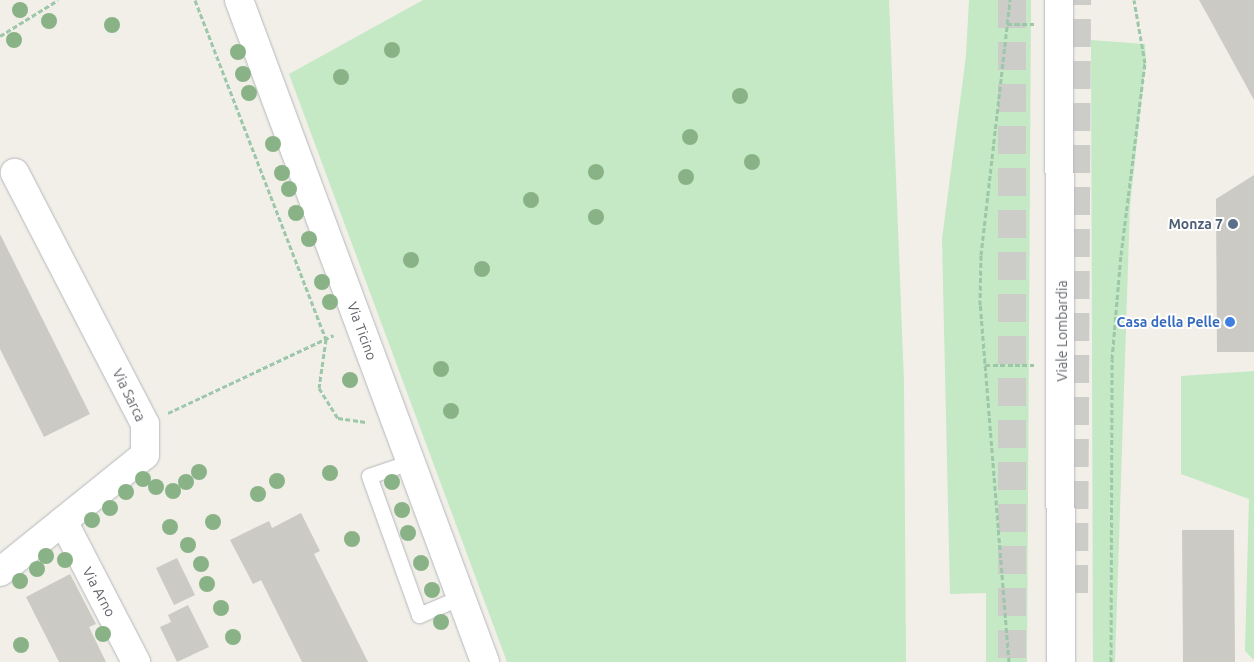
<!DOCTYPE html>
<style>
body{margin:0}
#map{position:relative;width:1254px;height:662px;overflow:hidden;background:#f1efe8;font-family:Ubuntu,sans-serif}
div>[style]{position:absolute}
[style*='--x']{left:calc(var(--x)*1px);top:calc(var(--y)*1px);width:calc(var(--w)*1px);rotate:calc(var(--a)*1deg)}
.green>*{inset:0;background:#c5e8c5}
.building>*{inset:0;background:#cccac5}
.highway-tunnel>*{height:28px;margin-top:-14px;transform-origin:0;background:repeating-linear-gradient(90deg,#ccccc8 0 28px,transparent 0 42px)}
.path>*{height:3px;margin-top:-1.5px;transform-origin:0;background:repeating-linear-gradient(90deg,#9cc7a9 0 5px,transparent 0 7.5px)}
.roads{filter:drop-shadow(0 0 1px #b5b8bc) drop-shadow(0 0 1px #b5b8bc)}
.lane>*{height:15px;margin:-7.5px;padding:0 7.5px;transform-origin:7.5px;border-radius:7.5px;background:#fff}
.street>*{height:28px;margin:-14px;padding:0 14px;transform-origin:14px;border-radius:14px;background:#fff}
.secondary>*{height:28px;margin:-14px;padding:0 14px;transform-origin:14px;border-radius:14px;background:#fff}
.trees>*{width:16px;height:16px;margin:-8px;border-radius:50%;background:#89b387}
.dots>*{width:14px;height:14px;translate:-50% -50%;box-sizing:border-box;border:2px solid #fff;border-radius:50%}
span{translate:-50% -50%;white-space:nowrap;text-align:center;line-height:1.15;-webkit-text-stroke:4px #fff;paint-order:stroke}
.service-label{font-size:14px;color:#4e5e75;font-weight:700}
.right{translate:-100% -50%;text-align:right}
.shop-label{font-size:14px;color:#366cbe;font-weight:700}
.street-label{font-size:14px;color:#5f6368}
</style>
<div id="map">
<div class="green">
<div style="clip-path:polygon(423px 0,889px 0,904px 382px,906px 662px,507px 662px,289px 74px)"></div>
<div style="clip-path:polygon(969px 0,1031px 0,1027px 662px,986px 662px,986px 593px,950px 594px,942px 239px,966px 56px)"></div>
<div style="clip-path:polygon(1091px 40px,1145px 44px,1146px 60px,1130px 206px,1115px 662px,1093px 662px)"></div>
<div style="clip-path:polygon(1254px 371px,1254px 660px,1245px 651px,1249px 499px,1181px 474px,1181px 376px)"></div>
</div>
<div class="building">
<div style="clip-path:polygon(1199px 0,1254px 0,1254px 100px,1208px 16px)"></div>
<div style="clip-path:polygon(1254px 175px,1254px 352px,1217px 352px,1216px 199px)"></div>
<div style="clip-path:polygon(0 234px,90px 414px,44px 437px,0 349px)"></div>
<div style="clip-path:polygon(301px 513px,320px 551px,314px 554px,368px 662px,302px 662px,261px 580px,253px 584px,230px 540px,269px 521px,272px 528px)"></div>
<div style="clip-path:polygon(1182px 530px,1234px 530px,1235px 662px,1183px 662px)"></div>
<div style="clip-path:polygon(177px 558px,195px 595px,174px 605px,156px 568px)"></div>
<div style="clip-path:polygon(70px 574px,96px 624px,89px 627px,106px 662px,59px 662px,26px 597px)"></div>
<div style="clip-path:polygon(188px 605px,209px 647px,177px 662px,160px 627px,171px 622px,168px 615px)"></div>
</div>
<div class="highway-tunnel">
<div style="--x:1012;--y:0;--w:662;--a:90"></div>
<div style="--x:1074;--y:593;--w:593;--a:-89.71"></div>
</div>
<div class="path">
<div style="--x:195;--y:0;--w:363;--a:68.9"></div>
<div style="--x:326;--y:339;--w:49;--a:98.1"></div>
<div style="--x:319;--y:388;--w:36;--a:58"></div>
<div style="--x:338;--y:418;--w:28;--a:8"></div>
<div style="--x:1007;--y:24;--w:27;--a:0"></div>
<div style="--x:0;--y:36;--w:68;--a:-31.8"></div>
<div style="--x:985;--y:365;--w:49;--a:0"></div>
<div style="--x:168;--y:413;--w:183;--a:-25.2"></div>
<div style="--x:1009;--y:662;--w:358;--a:-94.6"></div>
<div style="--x:980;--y:305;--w:50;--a:-88.9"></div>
<div style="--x:981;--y:255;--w:257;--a:-83.5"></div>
<div style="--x:1111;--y:662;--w:303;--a:-89.8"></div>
<div style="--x:1112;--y:359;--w:104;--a:-85.1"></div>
<div style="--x:1121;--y:255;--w:193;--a:-82.9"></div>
<div style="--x:1145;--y:63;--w:64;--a:-99.9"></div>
</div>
<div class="roads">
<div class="lane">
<div style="--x:410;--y:462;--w:43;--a:161.1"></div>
<div style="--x:369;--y:476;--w:148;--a:70.2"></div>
<div style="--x:419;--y:615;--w:46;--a:-23.2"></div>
</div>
<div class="street">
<div style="--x:239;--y:0;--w:706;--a:69.61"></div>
<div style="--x:63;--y:521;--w:159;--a:62.6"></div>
<div style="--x:0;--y:572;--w:186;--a:-38.9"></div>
<div style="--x:145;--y:455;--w:31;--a:-90"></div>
<div style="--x:145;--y:424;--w:283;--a:-117.4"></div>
</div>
<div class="secondary">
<div style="--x:1059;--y:0;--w:662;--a:89.83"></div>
</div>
</div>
<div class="trees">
<div style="left:20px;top:10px"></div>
<div style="left:49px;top:21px"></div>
<div style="left:112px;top:25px"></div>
<div style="left:14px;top:40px"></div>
<div style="left:392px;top:50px"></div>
<div style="left:238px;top:52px"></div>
<div style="left:243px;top:74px"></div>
<div style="left:341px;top:77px"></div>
<div style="left:249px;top:93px"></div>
<div style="left:740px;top:96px"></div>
<div style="left:690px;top:137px"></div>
<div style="left:273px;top:144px"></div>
<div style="left:752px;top:162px"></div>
<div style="left:596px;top:172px"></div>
<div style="left:282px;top:173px"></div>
<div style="left:686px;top:177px"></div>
<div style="left:289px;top:189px"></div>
<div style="left:531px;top:200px"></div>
<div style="left:296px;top:213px"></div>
<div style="left:596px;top:217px"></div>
<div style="left:309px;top:239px"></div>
<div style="left:411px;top:260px"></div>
<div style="left:482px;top:269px"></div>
<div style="left:322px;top:282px"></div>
<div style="left:330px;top:302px"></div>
<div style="left:441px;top:369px"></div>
<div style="left:350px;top:380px"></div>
<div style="left:451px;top:411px"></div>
<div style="left:199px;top:472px"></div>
<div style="left:330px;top:473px"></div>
<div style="left:143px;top:479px"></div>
<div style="left:277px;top:481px"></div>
<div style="left:186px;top:482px"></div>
<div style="left:392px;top:482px"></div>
<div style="left:156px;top:487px"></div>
<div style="left:173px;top:491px"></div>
<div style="left:126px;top:492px"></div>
<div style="left:258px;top:494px"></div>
<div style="left:110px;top:508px"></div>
<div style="left:402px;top:510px"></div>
<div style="left:92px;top:520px"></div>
<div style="left:213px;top:522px"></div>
<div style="left:170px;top:527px"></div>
<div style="left:408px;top:533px"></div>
<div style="left:352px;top:539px"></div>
<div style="left:188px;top:545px"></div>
<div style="left:46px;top:556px"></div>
<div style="left:65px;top:560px"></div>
<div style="left:421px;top:563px"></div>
<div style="left:201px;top:564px"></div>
<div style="left:37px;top:569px"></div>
<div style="left:20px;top:581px"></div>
<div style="left:207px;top:584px"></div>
<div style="left:432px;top:590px"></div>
<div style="left:221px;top:608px"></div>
<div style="left:441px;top:622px"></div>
<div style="left:103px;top:634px"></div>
<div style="left:233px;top:637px"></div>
<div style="left:21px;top:645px"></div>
</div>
<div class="dots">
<div style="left:1233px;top:224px;background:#5c6f8a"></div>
<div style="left:1230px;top:322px;background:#3f7fe0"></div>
</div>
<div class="service-label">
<span class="right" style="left:1223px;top:224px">Monza 7</span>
</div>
<div class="shop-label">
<span class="right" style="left:1220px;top:322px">Casa della Pelle</span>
</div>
<div class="street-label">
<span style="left:362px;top:331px;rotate:70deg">Via Ticino</span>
<span style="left:1062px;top:331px;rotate:-90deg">Viale Lombardia</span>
<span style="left:129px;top:395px;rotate:64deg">Via Sarca</span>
<span style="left:99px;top:592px;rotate:62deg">Via Arno</span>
</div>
</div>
